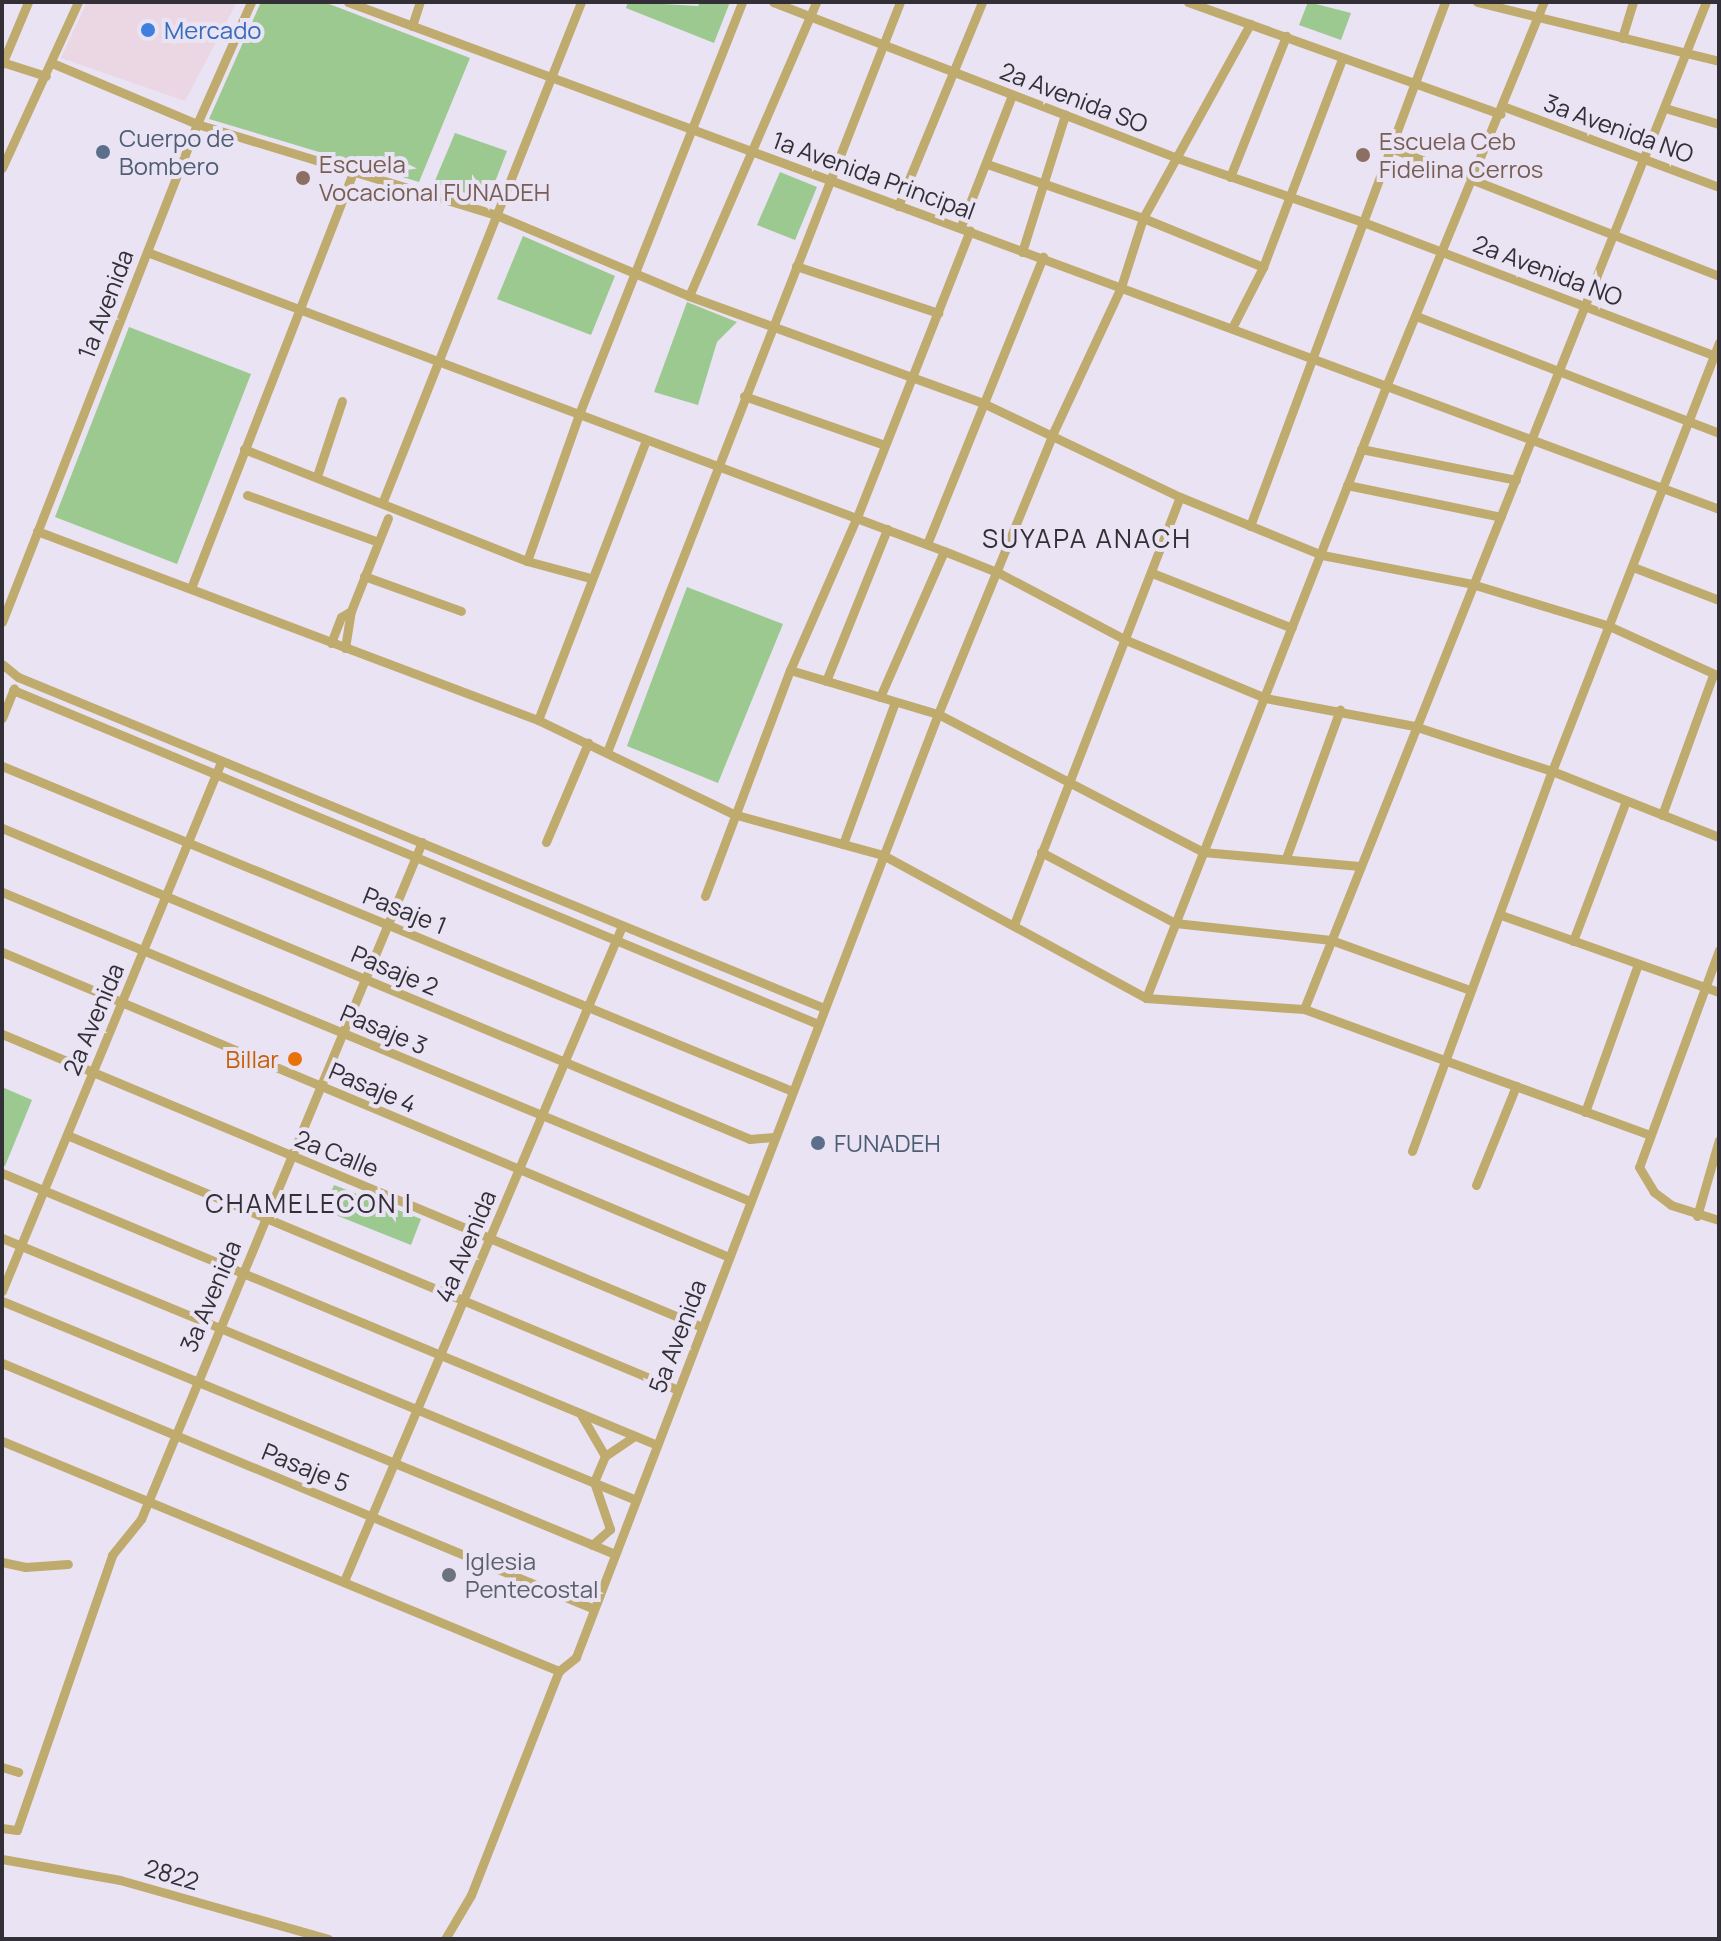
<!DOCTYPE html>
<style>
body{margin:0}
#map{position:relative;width:1721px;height:1941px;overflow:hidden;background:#eae3f3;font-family:Manrope,sans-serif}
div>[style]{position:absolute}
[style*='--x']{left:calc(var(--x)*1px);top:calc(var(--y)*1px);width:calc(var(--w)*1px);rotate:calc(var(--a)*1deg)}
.commercial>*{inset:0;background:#ebd6e4}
.green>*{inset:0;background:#9bc98f}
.minor>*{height:9px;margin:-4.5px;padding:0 4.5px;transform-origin:4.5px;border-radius:4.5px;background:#c0ab6e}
.dots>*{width:22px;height:22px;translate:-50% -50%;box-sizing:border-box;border:4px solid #eae3f3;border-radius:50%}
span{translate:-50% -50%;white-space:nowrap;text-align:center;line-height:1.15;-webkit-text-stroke:8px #eae3f3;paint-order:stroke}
.shop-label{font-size:24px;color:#366cbe}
.left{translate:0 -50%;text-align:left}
.street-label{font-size:24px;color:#323036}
.service-label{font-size:24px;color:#4e5e75}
.education-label{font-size:24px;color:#785e54}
.food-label{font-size:24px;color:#c56008}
.right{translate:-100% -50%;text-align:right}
.worship-label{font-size:24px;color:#5b616d}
.neighbourhood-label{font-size:26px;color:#323036;letter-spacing:2px}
.frame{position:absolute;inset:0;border:4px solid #323036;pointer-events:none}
</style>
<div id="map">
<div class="commercial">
<div style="clip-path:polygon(87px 2px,237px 2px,185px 101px,61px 58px)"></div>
</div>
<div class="green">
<div style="clip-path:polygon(261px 2px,324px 2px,470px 58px,419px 182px,209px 119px)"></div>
<div style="clip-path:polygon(628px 2px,698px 6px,700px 2px,730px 2px,714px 43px,626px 8px)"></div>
<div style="clip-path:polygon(1308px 2px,1351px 13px,1341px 40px,1299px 25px)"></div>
<div style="clip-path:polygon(455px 133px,507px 151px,488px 200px,434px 183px)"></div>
<div style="clip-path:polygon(780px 172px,817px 187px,795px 240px,757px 225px)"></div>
<div style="clip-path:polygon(523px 236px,615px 276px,591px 335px,497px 299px)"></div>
<div style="clip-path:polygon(687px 302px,737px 322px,717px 342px,698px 405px,654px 392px)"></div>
<div style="clip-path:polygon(129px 327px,251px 374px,177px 564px,55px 517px)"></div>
<div style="clip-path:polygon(687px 587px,783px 624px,718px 783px,627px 746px)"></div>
<div style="clip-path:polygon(2px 1087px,32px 1100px,5px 1166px,2px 1165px)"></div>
<div style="clip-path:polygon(334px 1185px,421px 1219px,411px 1245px,323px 1210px)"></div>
</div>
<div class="minor">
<div style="--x:348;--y:2;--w:1462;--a:20.29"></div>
<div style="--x:773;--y:2;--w:433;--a:21.1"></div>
<div style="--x:1177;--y:158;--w:197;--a:19"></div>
<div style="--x:1363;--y:222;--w:381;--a:20.8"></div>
<div style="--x:1188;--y:2;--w:332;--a:19.7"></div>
<div style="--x:1477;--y:2;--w:249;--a:13.7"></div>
<div style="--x:412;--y:26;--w:25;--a:-72"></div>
<div style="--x:1622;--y:38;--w:38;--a:-73"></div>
<div style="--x:2;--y:62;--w:46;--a:17.7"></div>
<div style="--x:52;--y:63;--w:157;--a:22.8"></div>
<div style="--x:197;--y:124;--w:310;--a:16.9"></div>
<div style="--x:494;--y:214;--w:212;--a:22.8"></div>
<div style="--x:689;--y:296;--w:315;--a:20"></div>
<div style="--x:985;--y:404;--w:216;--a:25.5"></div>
<div style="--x:1180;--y:497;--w:153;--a:22.2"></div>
<div style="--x:1322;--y:555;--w:153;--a:10.9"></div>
<div style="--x:1472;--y:584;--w:143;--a:17"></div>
<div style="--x:1609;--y:626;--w:121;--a:24.4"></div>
<div style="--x:2;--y:64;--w:67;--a:-67.2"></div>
<div style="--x:1505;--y:107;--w:228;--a:20.5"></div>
<div style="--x:1665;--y:108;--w:56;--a:16.5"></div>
<div style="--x:1391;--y:148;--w:352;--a:21.3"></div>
<div style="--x:987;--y:164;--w:165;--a:19.1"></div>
<div style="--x:1143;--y:218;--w:130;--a:22.2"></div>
<div style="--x:2;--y:168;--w:183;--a:-65.4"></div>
<div style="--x:1230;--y:177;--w:152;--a:-68.3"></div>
<div style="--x:898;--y:206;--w:221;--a:-67.6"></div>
<div style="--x:961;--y:226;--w:141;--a:-68.7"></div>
<div style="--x:147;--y:252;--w:851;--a:20.56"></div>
<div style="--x:944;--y:551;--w:59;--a:21.8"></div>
<div style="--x:999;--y:573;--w:144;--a:27.8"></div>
<div style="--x:1126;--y:640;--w:151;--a:22.6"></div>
<div style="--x:1265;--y:698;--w:152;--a:10.6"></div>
<div style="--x:1414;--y:726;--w:145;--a:18.1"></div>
<div style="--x:1552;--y:771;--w:180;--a:21.6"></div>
<div style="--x:1022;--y:252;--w:144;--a:-72.6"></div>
<div style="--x:796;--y:266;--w:150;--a:18.3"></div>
<div style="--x:689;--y:296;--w:320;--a:-66.6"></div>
<div style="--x:1416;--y:316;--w:325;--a:21.1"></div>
<div style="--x:1233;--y:326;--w:66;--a:-63"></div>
<div style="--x:1263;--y:267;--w:222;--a:-69.2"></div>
<div style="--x:744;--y:396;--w:149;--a:19.2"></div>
<div style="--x:244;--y:449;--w:304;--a:21.6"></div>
<div style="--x:527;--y:561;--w:65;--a:15.1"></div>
<div style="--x:1361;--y:449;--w:158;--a:11.3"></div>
<div style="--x:317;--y:476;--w:79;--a:-71.6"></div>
<div style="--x:1347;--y:485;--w:157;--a:11.7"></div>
<div style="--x:247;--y:495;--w:139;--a:19.7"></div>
<div style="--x:383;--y:501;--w:537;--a:-68.36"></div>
<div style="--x:1250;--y:526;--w:559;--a:-69.59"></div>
<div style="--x:37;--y:531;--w:535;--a:20.67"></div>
<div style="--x:538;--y:720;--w:216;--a:25.7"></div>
<div style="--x:733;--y:814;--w:156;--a:15.3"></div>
<div style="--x:883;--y:855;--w:299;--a:28.5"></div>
<div style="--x:1146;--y:998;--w:158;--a:4"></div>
<div style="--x:1304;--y:1009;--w:368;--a:20"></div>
<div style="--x:927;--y:544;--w:310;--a:-68"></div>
<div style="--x:527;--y:561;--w:156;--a:-70.5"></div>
<div style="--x:579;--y:414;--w:443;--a:-68.4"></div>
<div style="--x:1633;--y:567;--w:92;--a:21"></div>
<div style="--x:1152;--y:573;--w:150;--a:21.4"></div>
<div style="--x:364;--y:576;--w:103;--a:19.8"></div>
<div style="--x:191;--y:588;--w:446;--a:-68.7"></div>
<div style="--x:2;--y:622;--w:535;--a:-68.62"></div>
<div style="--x:197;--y:124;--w:133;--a:-66.1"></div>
<div style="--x:331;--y:643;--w:28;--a:-69"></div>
<div style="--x:341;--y:617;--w:12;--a:-31"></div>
<div style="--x:345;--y:648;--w:37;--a:-81"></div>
<div style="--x:351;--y:611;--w:100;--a:-68.3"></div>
<div style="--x:2;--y:664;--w:21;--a:39"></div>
<div style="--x:18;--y:677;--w:871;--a:22.33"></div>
<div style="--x:790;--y:670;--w:154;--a:16.6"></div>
<div style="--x:938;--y:714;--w:299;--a:27.5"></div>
<div style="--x:1203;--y:852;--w:157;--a:5.1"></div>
<div style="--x:826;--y:681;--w:164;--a:-68.1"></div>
<div style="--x:13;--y:690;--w:872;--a:22.53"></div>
<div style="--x:880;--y:697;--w:159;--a:-66.3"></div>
<div style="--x:2;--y:718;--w:32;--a:-68"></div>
<div style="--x:538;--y:720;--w:300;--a:-68.9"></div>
<div style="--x:607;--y:752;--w:805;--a:-68.66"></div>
<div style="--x:2;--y:766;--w:854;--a:22.36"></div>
<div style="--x:1662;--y:815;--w:149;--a:-70"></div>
<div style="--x:2;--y:828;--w:810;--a:22.58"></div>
<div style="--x:750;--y:1139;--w:24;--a:-5"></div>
<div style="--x:546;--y:842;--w:108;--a:-67"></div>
<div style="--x:843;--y:844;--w:151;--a:-69.9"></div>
<div style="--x:1041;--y:852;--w:152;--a:27.9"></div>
<div style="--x:1175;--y:923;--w:157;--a:6.2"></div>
<div style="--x:1331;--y:940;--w:148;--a:19.8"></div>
<div style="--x:1286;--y:858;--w:158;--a:-70"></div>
<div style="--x:2;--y:892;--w:809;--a:22.45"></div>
<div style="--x:705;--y:896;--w:241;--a:-69.4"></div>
<div style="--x:790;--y:670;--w:167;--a:-66.4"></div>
<div style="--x:857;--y:517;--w:308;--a:-68.5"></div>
<div style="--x:1501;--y:915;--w:231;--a:19.5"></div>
<div style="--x:1015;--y:922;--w:456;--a:-68.8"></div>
<div style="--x:1573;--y:941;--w:150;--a:-69.3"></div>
<div style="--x:1719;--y:950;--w:231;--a:110.2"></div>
<div style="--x:1639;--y:1167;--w:29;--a:59"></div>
<div style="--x:1654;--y:1192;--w:21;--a:37"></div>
<div style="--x:1671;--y:1205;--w:50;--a:17.4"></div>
<div style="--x:2;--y:952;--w:788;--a:22.76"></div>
<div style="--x:1146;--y:998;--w:660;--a:-68.57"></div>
<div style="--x:1387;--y:384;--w:413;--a:-67.7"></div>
<div style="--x:1304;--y:1009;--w:1084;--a:-68.24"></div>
<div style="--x:2;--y:1034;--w:759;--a:22.71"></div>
<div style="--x:1585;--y:1112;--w:157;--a:-70.3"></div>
<div style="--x:67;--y:1135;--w:662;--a:22.65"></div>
<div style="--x:1412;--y:1151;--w:405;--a:-69.8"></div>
<div style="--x:1552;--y:771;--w:460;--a:-68.7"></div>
<div style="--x:2;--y:1173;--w:709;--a:22.55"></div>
<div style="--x:1476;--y:1185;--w:107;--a:-68"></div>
<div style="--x:1697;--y:1216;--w:79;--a:-73.9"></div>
<div style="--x:2;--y:1238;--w:686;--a:22.45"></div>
<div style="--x:2;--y:1291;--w:573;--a:-67.51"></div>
<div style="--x:2;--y:1301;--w:663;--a:22.43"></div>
<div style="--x:2;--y:1363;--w:641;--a:22.56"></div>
<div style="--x:580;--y:1413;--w:50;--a:59.8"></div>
<div style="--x:605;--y:1456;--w:28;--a:113"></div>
<div style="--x:594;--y:1482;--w:50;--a:71.2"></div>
<div style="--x:610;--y:1529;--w:24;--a:138"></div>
<div style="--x:2;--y:1441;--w:603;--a:22.44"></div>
<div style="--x:605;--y:1456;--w:36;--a:-34"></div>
<div style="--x:2;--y:1562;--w:24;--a:12"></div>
<div style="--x:25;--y:1567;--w:43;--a:-4"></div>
<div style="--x:344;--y:1581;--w:712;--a:-67"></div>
<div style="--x:2;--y:1767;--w:17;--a:17"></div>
<div style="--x:2;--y:1828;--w:15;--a:8"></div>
<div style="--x:17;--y:1830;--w:291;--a:-70.9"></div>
<div style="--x:112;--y:1555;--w:46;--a:-51.1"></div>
<div style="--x:141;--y:1519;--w:733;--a:-67.46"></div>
<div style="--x:2;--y:1859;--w:120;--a:10.1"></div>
<div style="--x:120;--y:1880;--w:216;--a:15.8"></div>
<div style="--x:445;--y:1939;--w:51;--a:-59.4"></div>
<div style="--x:471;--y:1895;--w:241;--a:-68.6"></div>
<div style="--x:559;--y:1671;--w:22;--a:-39"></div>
<div style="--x:576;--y:1657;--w:1010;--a:-69"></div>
<div style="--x:938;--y:714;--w:304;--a:-67.7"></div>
<div style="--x:1053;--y:433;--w:161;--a:-65"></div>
<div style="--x:1121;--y:287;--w:72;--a:-72.3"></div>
<div style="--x:1143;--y:218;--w:222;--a:-61.1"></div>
</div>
<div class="dots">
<div style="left:148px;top:30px;background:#3f7fe0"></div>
<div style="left:103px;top:152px;background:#5c6f8a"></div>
<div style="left:1363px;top:155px;background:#8d6e63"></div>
<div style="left:303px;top:178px;background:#8d6e63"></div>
<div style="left:295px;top:1059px;background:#e8710a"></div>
<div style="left:818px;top:1143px;background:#5c6f8a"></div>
<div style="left:449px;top:1575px;background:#6b7280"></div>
</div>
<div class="shop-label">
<span class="left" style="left:164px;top:30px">Mercado</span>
</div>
<div class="street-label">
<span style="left:1074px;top:97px;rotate:21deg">2a Avenida SO</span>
<span style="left:1619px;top:128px;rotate:20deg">3a Avenida NO</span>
<span style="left:874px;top:175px;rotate:20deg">1a Avenida Principal</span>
<span style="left:1548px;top:270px;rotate:21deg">2a Avenida NO</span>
<span style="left:105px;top:304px;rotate:-69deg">1a Avenida</span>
<span style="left:405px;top:910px;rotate:22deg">Pasaje 1</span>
<span style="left:395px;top:970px;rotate:23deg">Pasaje 2</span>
<span style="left:93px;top:1019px;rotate:-67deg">2a Avenida</span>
<span style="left:384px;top:1029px;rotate:23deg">Pasaje 3</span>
<span style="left:373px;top:1087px;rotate:23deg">Pasaje 4</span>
<span style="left:337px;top:1153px;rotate:22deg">2a Calle</span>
<span style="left:465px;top:1246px;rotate:-67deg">4a Avenida</span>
<span style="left:210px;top:1296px;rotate:-67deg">3a Avenida</span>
<span style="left:677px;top:1336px;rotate:-69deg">5a Avenida</span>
<span style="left:306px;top:1467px;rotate:22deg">Pasaje 5</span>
<span style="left:172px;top:1874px;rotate:16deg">2822</span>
</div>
<div class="service-label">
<span class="left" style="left:119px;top:152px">Cuerpo de<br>Bombero</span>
<span class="left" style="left:834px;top:1143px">FUNADEH</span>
</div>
<div class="education-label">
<span class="left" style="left:1379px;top:155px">Escuela Ceb<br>Fidelina Cerros</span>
<span class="left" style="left:319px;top:178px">Escuela<br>Vocacional FUNADEH</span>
</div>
<div class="food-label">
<span class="right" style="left:279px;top:1059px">Billar</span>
</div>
<div class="worship-label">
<span class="left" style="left:465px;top:1575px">Iglesia<br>Pentecostal</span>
</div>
<div class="neighbourhood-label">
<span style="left:1087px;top:539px">SUYAPA ANACH</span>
<span style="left:309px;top:1204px">CHAMELECON I</span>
</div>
<div class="frame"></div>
</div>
